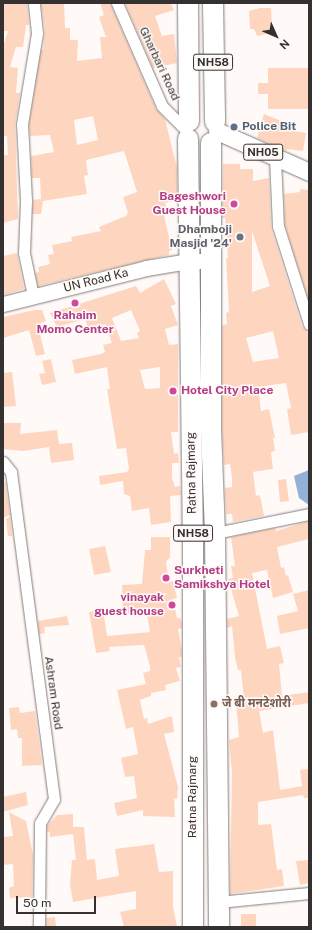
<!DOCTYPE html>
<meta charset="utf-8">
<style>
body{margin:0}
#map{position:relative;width:312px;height:930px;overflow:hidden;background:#fff9f7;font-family:"Public Sans","Noto Sans Devanagari",sans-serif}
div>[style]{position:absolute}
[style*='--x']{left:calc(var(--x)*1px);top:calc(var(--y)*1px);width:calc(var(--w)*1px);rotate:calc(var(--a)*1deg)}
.water>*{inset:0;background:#92b0d8}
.building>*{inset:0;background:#fed6c0}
.roads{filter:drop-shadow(0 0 1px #827c79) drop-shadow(0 0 1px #827c79)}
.street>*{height:11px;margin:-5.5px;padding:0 5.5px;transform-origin:5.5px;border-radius:5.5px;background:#fff}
.secondary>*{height:15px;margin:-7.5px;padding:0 7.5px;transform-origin:7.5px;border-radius:7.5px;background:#fff}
.primary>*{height:17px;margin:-8.5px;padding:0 8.5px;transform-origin:8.5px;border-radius:8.5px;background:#fff}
.highway>*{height:20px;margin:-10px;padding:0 10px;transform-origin:10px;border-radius:10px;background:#fff}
.dots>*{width:11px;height:11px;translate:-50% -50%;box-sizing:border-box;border:2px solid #fff9f7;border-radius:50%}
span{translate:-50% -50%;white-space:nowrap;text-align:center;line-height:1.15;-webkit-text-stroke:3px #fff9f7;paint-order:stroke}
.shield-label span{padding:1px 3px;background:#fff9f7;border:1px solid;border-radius:3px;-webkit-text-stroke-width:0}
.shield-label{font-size:11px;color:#343130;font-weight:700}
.street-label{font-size:12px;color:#343130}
.service-label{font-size:12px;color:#4e5e75;font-weight:700}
.left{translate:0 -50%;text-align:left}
.hotel-label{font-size:12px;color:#b23c85;font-weight:700}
.right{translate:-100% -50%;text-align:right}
.worship-label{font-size:12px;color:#5b616d;font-weight:700}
.education-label{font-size:12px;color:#785e54;font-weight:700}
.frame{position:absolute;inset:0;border:4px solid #343130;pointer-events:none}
.north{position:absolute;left:256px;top:16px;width:40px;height:40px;-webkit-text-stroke:3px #fff9f7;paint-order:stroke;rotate:135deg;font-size:11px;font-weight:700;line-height:16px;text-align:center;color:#343130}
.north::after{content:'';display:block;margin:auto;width:14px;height:18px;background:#343130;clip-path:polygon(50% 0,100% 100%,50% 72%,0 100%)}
.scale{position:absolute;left:16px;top:896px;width:80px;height:18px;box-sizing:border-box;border:2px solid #343130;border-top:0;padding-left:5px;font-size:12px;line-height:14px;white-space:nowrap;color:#343130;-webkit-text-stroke:3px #fff9f7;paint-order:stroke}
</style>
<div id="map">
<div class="water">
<div style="clip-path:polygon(309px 470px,309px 505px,299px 498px,294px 476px)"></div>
</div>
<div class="building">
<div style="clip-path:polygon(3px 3px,27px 3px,29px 25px,26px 25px,23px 47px,16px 47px,10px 67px,18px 68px,16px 93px,20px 93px,15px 124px,18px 219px,3px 223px,3px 155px,8px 155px,7px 136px,3px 136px,3px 47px,8px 31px,3px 31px)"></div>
<div style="clip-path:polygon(evenodd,41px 3px,64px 3px,65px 28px,70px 28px,70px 40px,78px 40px,77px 61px,102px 58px,100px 37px,106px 37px,99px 17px,104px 15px,100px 3px,110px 3px,156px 109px,165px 119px,177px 168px,177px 199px,165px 203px,169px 213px,164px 215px,172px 250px,169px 251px,169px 255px,38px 286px,35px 273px,39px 272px,38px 267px,50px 264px,48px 255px,54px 254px,52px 245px,72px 241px,71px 237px,101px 231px,99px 227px,126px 216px,128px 213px,123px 197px,137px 192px,124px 151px,86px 160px,88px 175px,84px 176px,87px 194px,43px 201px,41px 214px,32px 214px,33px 200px,41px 199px,40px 178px,32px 178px,31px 156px,54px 152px,50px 135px,30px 136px,29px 124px,41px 49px,43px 50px,45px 29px,41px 3px,93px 116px,98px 140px,77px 145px,74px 120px,93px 116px)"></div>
<div style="clip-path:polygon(125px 3px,171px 3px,174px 10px,155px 16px,162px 36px,174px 34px,177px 63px,153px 68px)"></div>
<div style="clip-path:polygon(260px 8px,271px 8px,272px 25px,271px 33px,257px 36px,254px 29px,250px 29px,249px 11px)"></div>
<div style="clip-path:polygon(268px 68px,309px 68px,309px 109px,268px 109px,268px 94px,258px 94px,258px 83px,268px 83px)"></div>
<div style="clip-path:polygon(264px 114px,291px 125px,288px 130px,306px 133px,303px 151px,287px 149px,287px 151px,257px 138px)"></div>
<div style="clip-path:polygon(evenodd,223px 164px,240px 164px,240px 169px,253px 169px,253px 181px,269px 178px,271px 228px,302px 326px,309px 334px,309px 432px,291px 435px,287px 409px,291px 408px,286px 383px,258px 387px,261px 411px,269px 409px,275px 438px,273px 438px,275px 451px,271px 452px,273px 469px,253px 472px,256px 496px,259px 495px,261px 500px,264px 516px,233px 522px,232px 514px,226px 514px,225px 488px,232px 487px,232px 477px,230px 464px,224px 465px,222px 429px,222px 325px,227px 324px,226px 313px,229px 312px,226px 258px,228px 258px,225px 218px,222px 218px,223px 164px,252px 231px,270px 286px,252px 292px,252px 231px,223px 164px,273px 331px,279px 358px,253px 362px,246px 338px,273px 331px)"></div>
<div style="clip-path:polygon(300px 189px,309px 190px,309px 301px,285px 225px,284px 194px,300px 192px)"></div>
<div style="clip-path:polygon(17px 253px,24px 289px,3px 295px,3px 256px)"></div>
<div style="clip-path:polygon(evenodd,164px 279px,176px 304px,171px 306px,178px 325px,165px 329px,169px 345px,178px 344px,178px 432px,171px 432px,174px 454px,178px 453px,179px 463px,172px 463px,172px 478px,175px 487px,180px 486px,181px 495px,170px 496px,171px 522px,151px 525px,149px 508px,132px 511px,130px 496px,124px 494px,123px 481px,100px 485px,99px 476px,127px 472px,129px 469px,126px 448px,117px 449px,107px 389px,110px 389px,107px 367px,75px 374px,72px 360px,101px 354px,105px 352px,103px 345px,112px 343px,105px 324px,89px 330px,85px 319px,57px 327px,50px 313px,136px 286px,140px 293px,164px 279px,131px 310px,140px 331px,137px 333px,139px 338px,121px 341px,112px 318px,131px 310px,164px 279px,160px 367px,160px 388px,145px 389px,140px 370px,160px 367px)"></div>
<div style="clip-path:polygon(34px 310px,42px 310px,46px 321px,39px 324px,38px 327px,45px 354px,36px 356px,29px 330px,3px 338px,3px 317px)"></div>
<div style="clip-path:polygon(51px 359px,56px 382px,42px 385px,39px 374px,45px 373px,42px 361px)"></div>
<div style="clip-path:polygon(12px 372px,16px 406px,3px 407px,3px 373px)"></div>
<div style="clip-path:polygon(3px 423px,21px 423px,20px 434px,57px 430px,59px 444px,72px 443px,74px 460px,51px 463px,49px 447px,23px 451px,3px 449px)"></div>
<div style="clip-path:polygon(286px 479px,289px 501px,280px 502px,278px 480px)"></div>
<div style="clip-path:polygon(3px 482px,5px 482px,10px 515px,3px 518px)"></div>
<div style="clip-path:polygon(10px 517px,12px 536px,8px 536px,6px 519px)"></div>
<div style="clip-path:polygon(309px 521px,309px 539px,277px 547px,281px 568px,284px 567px,286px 576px,288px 575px,293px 592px,273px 598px,267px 570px,252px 573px,267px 649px,280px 646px,284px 663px,279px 664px,282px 696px,309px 692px,309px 703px,259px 711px,263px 733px,273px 730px,280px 790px,302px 786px,300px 770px,309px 769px,309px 798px,304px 798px,303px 795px,258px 802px,258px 825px,271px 824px,277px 870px,282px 869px,284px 886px,230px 894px,232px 772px,229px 740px,239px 737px,236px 701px,244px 700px,241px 670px,238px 670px,235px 657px,232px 626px,227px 628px,227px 619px,239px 616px,228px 579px,233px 578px,231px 566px,235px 566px,231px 537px,275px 528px,276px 531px)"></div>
<div style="clip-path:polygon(151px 537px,170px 537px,170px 557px,166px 562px,169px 582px,173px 581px,177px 598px,173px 599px,177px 618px,180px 618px,182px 623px,182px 628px,178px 629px,182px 651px,182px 657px,179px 657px,181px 667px,176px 668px,180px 681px,165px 685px,166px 690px,151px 693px,151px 696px,140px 700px,144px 719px,147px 718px,148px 724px,172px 716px,174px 732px,164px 734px,178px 787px,177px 799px,174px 798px,175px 817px,143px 816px,143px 810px,117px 816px,114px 803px,137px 798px,134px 776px,125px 777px,121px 758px,138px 754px,133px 727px,126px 729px,117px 690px,146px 684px,143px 673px,150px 671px,150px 666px,144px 645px,109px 647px,110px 651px,96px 653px,89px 612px,103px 610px,107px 636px,150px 632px,146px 610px,123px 614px,122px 585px,142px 584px,145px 550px,151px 550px)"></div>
<div style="clip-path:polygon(105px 546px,111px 572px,94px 575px,89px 549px)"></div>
<div style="clip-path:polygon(309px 590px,309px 628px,280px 634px,277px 616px,298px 611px,293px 594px)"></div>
<div style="clip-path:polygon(67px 616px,69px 625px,44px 627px,45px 633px,39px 634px,38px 621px)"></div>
<div style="clip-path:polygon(19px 707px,20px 713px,35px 711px,42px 765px,22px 766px,22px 738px,18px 738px,17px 729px,11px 730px,9px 708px)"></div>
<div style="clip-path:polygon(26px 792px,28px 805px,3px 812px,3px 797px)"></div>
<div style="clip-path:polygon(9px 812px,26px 821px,33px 855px,32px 907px,29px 907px,28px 897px,10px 898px,9px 888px,14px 886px,13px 864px,3px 865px,4px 837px,13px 836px)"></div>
<div style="clip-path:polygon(73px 814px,73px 827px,84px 827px,87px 860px,95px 859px,97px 880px,119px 876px,115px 849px,154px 844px,159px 872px,173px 871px,173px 906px,177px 927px,124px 927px,120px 912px,136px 909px,136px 891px,73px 902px,70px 884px,72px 860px,76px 860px,73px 834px,50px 837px,50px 832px,47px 832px,47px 826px,57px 815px)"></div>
<div style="clip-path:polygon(309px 860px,309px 883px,300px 885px,296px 861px)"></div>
<div style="clip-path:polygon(241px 914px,256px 914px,256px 927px,241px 927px)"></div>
<div style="clip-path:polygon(55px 917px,56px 927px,46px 927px,46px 918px)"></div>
</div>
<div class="roads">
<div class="street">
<div style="--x:117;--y:3;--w:112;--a:66.4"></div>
<div style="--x:162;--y:106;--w:34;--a:45"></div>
<div style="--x:275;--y:158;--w:68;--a:87.5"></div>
<div style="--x:278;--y:226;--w:103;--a:72.4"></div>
<div style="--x:33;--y:296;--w:44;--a:-101.8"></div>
<div style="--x:24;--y:253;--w:53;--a:-87.8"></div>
<div style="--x:26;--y:200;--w:76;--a:-93"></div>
<div style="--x:22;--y:124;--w:92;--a:-80.6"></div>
<div style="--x:37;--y:33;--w:30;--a:-96"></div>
<div style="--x:3;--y:462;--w:13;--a:51"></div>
<div style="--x:11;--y:472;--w:330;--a:82.5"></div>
<div style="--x:54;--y:799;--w:28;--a:120"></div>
<div style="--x:40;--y:823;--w:104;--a:90.6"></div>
<div style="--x:215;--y:533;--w:96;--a:-11.4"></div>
<div style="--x:219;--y:902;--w:90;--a:-5.7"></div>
</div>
<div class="secondary">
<div style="--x:3;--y:304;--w:147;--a:-14.1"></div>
<div style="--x:146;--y:268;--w:44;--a:-9.2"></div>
<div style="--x:189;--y:261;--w:21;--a:0"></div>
</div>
<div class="primary">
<div style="--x:217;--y:131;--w:101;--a:24"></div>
</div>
<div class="highway">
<div style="--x:188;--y:3;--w:118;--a:89.5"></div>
<div style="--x:213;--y:3;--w:119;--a:89"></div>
<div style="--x:188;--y:139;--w:388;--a:89.3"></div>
<div style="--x:193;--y:527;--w:400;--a:90"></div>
<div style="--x:211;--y:143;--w:286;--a:90"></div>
<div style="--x:211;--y:429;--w:104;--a:87.8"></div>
<div style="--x:215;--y:533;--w:394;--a:89.4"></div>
</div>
</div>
<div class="dots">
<div style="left:234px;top:127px;background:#5c6f8a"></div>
<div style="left:234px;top:204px;background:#d1479c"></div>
<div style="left:240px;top:237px;background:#6b7280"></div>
<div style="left:75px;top:303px;background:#d1479c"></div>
<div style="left:173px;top:391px;background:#d1479c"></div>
<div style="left:166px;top:578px;background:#d1479c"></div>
<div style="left:172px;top:605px;background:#d1479c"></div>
<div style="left:214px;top:704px;background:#8d6e63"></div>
</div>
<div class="shield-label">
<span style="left:213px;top:62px">NH58</span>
<span style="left:263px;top:152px">NH05</span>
<span style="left:193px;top:533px">NH58</span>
</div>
<div class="street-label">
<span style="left:159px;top:64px;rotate:65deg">Gharbari Road</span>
<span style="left:96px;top:281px;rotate:-14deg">UN Road Ka</span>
<span style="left:192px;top:473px;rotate:-91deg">Ratna Rajmarg</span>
<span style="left:53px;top:693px;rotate:82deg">Ashram Road</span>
<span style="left:193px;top:797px;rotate:-90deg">Ratna Rajmarg</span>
</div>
<div class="service-label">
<span class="left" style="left:242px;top:127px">Police Bit</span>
</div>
<div class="hotel-label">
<span class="right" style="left:226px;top:204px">Bageshwori<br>Guest House</span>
<span style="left:75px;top:323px">Rahaim<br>Momo Center</span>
<span class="left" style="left:181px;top:391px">Hotel City Place</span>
<span class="left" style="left:174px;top:578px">Surkheti<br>Samikshya Hotel</span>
<span class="right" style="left:164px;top:605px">vinayak<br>guest house</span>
</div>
<div class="worship-label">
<span class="right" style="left:232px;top:237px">Dhamboji<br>Masjid '24'</span>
</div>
<div class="education-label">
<span class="left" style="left:222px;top:704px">जे बी मनटेशोरी</span>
</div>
<div class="frame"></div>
<div class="north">N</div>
<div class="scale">50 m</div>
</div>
